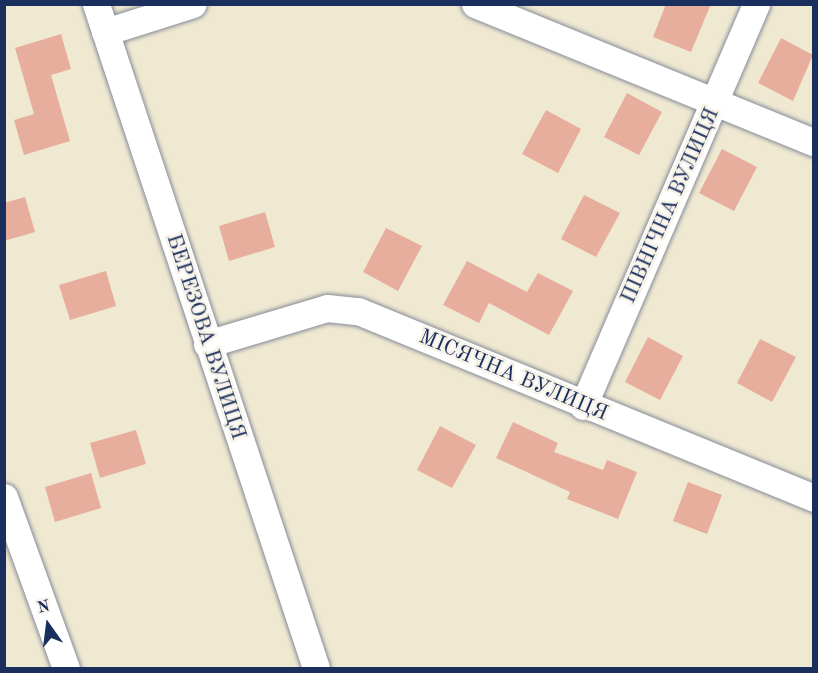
<!DOCTYPE html>
<meta charset="utf-8">
<style>
body{margin:0}
#map{position:relative;width:818px;height:673px;overflow:hidden;background:#f0e9d2;font-family:"Old Standard TT",serif}
div>[style]{position:absolute}
[style*='--x']{left:calc(var(--x)*1px);top:calc(var(--y)*1px);width:calc(var(--w)*1px);rotate:calc(var(--a)*1deg)}
.building>*{inset:0;background:#e7ae9d}
.roads{filter:drop-shadow(0 0 2px #868c98) drop-shadow(0 0 2px #868c98)}
.street>*{height:27px;margin:-13.5px;padding:0 13.5px;transform-origin:13.5px;border-radius:13.5px;background:#fff}
span{translate:-50% -50%;white-space:nowrap;text-align:center;line-height:1.15;-webkit-text-stroke:5px #f7f3e8;paint-order:stroke}
.street-label{font-size:21px;color:#1b2f5e}
.frame{position:absolute;inset:0;border:6px solid #1b2f5e;pointer-events:none}
.north{position:absolute;left:18px;top:595px;width:60px;height:60px;-webkit-text-stroke:4px #f7f3e8;paint-order:stroke;rotate:346deg;font-size:16px;font-weight:700;line-height:24px;text-align:center;color:#1b2f5e}
.north::after{content:'';display:block;margin:auto;width:21px;height:27px;background:#1b2f5e;clip-path:polygon(50% 0,100% 100%,50% 72%,0 100%)}
</style>
<div id="map">
<div class="building">
<div style="clip-path:polygon(666px 4px,711px 4px,691px 52px,653px 37px)"></div>
<div style="clip-path:polygon(61px 34px,71px 69px,51px 75px,70px 141px,24px 155px,14px 120px,34px 114px,15px 48px)"></div>
<div style="clip-path:polygon(781px 38px,813px 55px,793px 101px,758px 83px)"></div>
<div style="clip-path:polygon(627px 93px,662px 112px,639px 155px,604px 137px)"></div>
<div style="clip-path:polygon(546px 110px,581px 129px,558px 173px,522px 154px)"></div>
<div style="clip-path:polygon(722px 149px,757px 167px,734px 211px,699px 193px)"></div>
<div style="clip-path:polygon(584px 195px,620px 213px,596px 257px,561px 239px)"></div>
<div style="clip-path:polygon(25px 197px,35px 232px,4px 241px,4px 203px)"></div>
<div style="clip-path:polygon(265px 212px,275px 247px,229px 261px,219px 226px)"></div>
<div style="clip-path:polygon(386px 228px,422px 246px,398px 291px,363px 272px)"></div>
<div style="clip-path:polygon(467px 261px,527px 292px,538px 273px,573px 291px,549px 335px,489px 303px,479px 323px,443px 305px)"></div>
<div style="clip-path:polygon(106px 271px,116px 306px,70px 320px,59px 285px)"></div>
<div style="clip-path:polygon(648px 337px,683px 356px,660px 400px,625px 382px)"></div>
<div style="clip-path:polygon(760px 339px,796px 357px,772px 402px,737px 383px)"></div>
<div style="clip-path:polygon(513px 422px,558px 443px,554px 452px,603px 470px,607px 460px,637px 472px,618px 519px,567px 499px,570px 492px,496px 458px)"></div>
<div style="clip-path:polygon(440px 426px,476px 445px,452px 488px,417px 470px)"></div>
<div style="clip-path:polygon(136px 430px,146px 464px,100px 478px,90px 443px)"></div>
<div style="clip-path:polygon(91px 473px,101px 508px,55px 522px,45px 487px)"></div>
<div style="clip-path:polygon(688px 482px,722px 495px,707px 534px,673px 521px)"></div>
</div>
<div class="roads">
<div class="street">
<div style="--x:96;--y:4;--w:699;--a:71.67"></div>
<div style="--x:475;--y:4;--w:366;--a:22.2"></div>
<div style="--x:105;--y:32;--w:92;--a:-17.7"></div>
<div style="--x:207;--y:344;--w:125;--a:-16.7"></div>
<div style="--x:327;--y:308;--w:31;--a:6"></div>
<div style="--x:358;--y:311;--w:493;--a:22.3"></div>
<div style="--x:583;--y:406;--w:438;--a:-66.7"></div>
<div style="--x:4;--y:497;--w:182;--a:70.1"></div>
</div>
</div>
<div class="street-label">
<span style="left:671px;top:206px;rotate:-66deg">ПІВНІЧНА ВУЛИЦЯ</span>
<span style="left:205px;top:337px;rotate:72deg">БЕРЕЗОВА ВУЛИЦЯ</span>
<span style="left:513px;top:376px;rotate:23deg">МІСЯЧНА ВУЛИЦЯ</span>
</div>
<div class="frame"></div>
<div class="north">N</div>
</div>
